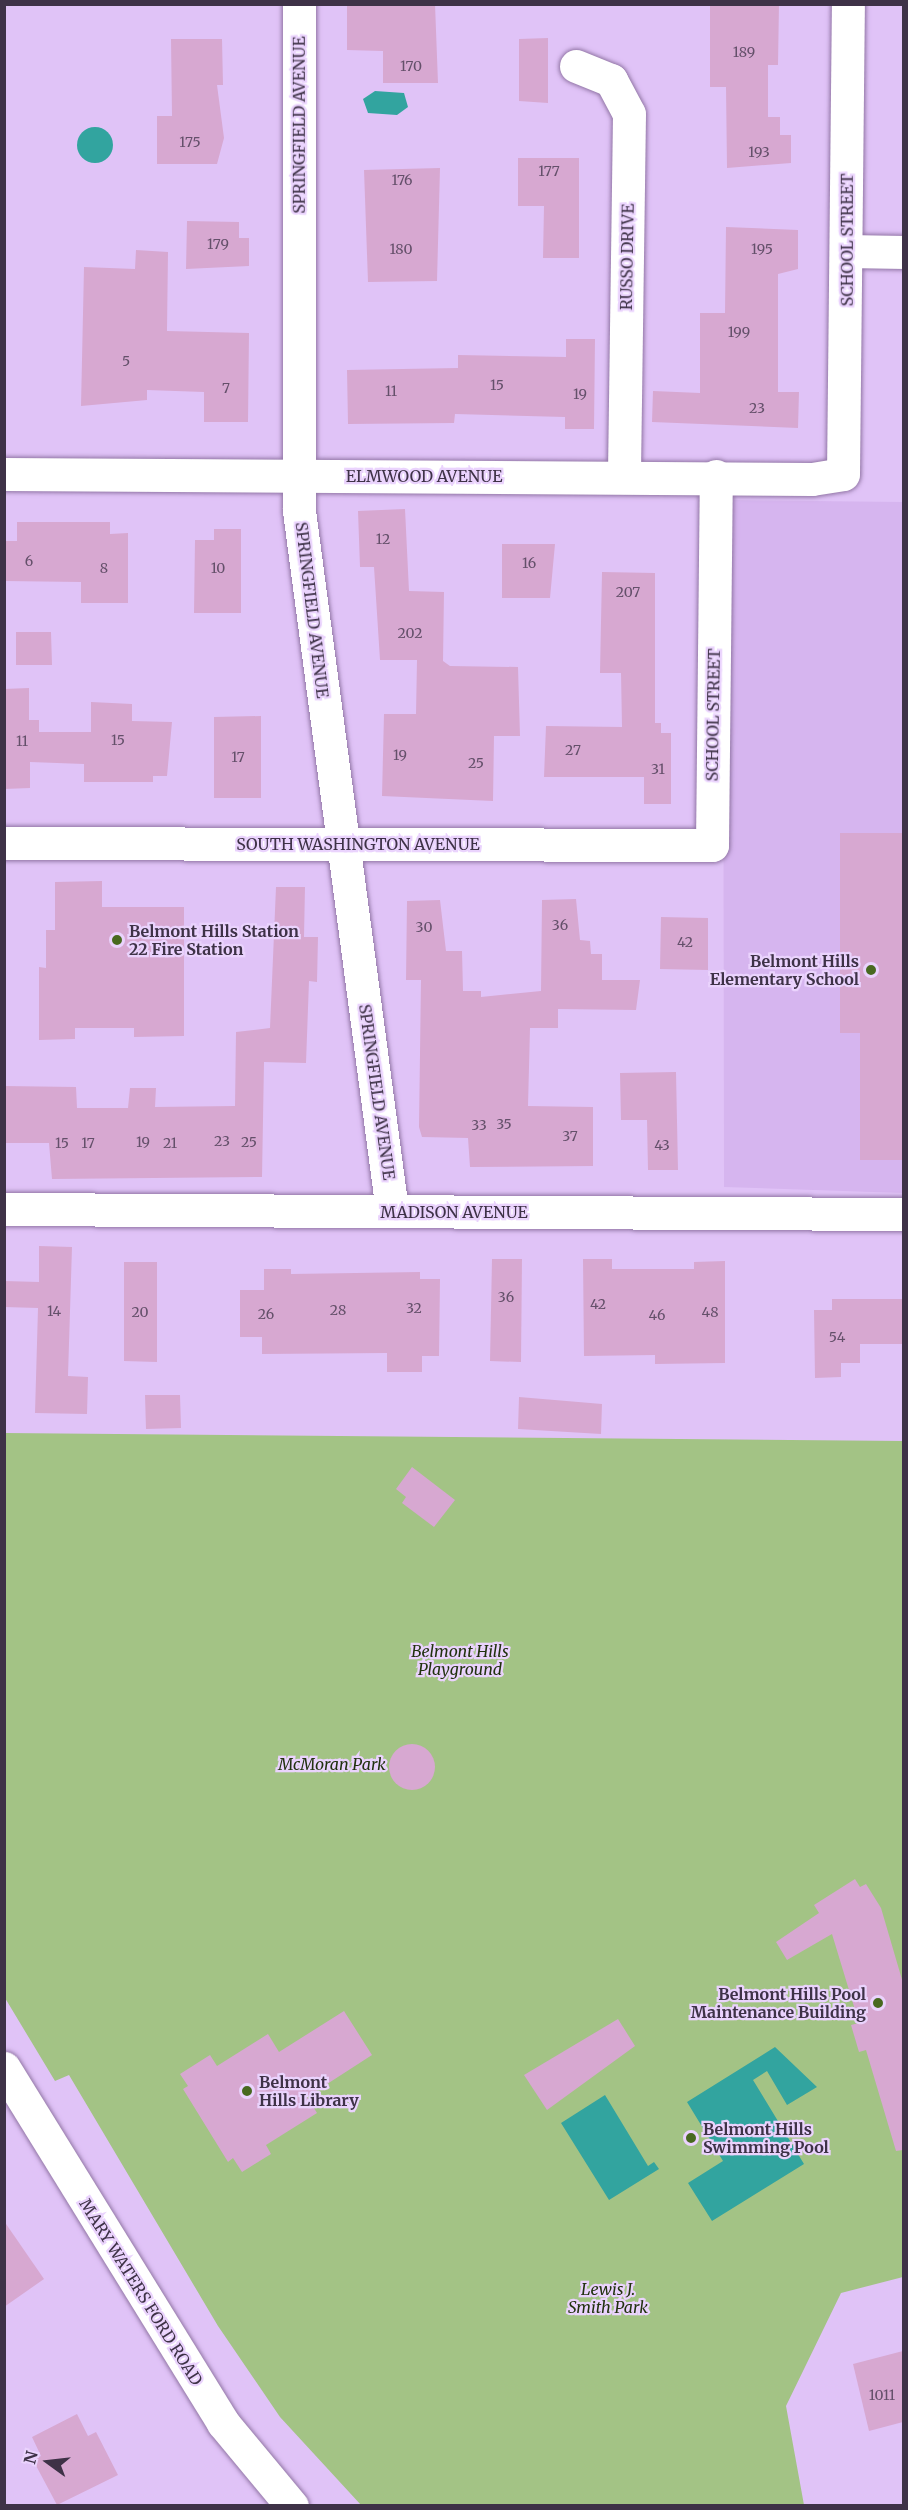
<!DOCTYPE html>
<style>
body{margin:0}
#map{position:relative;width:908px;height:2510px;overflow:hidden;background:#e0c3f7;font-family:Merriweather,serif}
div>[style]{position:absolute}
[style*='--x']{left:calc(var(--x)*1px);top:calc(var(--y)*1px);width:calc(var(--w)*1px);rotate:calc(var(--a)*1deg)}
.built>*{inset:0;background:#d6b5ef}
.green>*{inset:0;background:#a3c385}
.water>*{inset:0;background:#32a49f}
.round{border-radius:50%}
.building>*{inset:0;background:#d7a8d1}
.roads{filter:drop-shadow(0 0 2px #9276a6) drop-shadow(0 0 2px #9276a6)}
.minor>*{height:33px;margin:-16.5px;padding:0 16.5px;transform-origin:16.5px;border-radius:16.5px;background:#fff}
.dots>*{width:16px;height:16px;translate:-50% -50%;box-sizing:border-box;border:3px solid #ead3fd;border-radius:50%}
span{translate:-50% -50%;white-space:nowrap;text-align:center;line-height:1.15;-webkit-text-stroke:4.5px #ead3fd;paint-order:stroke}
.number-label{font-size:14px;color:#64506a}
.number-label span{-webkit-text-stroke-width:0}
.street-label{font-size:16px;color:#3e3247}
.poi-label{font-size:16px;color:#3e3247;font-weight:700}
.left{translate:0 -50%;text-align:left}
.right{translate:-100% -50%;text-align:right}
.park-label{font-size:16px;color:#21320e;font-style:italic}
.frame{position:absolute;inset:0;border:6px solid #3e3247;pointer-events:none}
.north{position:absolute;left:18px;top:2432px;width:60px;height:60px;-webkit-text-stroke:4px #ead3fd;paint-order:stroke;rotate:285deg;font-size:16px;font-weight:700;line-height:24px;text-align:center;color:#3e3247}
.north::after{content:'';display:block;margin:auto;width:21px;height:27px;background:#3e3247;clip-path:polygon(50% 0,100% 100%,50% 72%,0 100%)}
</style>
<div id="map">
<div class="built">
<div style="clip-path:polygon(723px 500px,903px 502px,903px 1193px,724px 1187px)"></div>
</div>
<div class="green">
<div style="clip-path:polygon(5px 1433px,903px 1441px,903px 2277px,841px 2293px,786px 2406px,804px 2505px,361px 2505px,280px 2417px,218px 2326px,69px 2075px,55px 2081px,5px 1998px)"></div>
</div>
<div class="water">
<div style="clip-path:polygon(375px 91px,404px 93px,408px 107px,397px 115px,368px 113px,363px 99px)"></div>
<div class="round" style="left:77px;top:127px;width:36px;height:36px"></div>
<div style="clip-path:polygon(775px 2047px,817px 2087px,787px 2105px,767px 2071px,753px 2080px,804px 2164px,712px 2221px,688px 2183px,723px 2161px,687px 2102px)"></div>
<div style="clip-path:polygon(605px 2095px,648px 2166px,654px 2162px,659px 2169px,609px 2200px,561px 2123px)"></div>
</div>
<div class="building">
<div style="clip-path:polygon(347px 4px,435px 4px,438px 83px,383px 83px,383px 51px,347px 50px)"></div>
<div style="clip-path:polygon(710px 4px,779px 4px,778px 65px,768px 65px,768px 117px,780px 117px,780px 135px,791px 135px,791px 163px,727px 168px,726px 87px,710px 87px)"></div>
<div style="clip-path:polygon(548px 38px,548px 103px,519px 101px,519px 39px)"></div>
<div style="clip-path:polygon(171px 39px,222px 39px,223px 85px,217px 85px,224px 138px,217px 164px,157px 164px,157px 116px,172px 116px)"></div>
<div style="clip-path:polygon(518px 158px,579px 158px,579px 258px,543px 258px,544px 206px,518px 206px)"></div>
<div style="clip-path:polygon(440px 168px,437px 281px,368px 282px,364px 170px)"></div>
<div style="clip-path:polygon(187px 221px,239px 222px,239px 238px,249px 238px,249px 266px,186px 269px)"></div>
<div style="clip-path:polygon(726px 227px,798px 230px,798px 269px,778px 274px,778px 392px,799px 392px,798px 428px,652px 422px,653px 391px,700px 393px,700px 313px,725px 313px)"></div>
<div style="clip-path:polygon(136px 250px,168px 252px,167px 331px,249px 333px,248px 422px,204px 422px,204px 392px,147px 390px,147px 400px,81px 406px,84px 267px,135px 269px)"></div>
<div style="clip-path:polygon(566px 339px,595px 339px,594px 429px,565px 429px,565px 417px,455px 414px,454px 423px,348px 424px,347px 370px,458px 368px,458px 355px,566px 357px)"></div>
<div style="clip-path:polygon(405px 509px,409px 591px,444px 592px,443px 661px,450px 666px,518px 667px,520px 736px,494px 736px,493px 801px,382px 796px,384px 714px,416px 714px,417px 660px,380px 660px,374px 567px,360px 567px,358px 511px)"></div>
<div style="clip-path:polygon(17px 522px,110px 522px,110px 534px,128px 533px,128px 603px,81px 603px,81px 582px,4px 581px,4px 541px,17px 541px)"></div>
<div style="clip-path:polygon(214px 529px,241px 529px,241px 613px,194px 613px,195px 540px,214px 540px)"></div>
<div style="clip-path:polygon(502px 544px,555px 544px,550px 598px,502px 598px)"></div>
<div style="clip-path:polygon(602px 572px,655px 573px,655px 723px,661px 723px,661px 733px,671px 733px,671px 804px,644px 804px,644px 777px,544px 777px,546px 726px,622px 727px,621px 673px,600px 673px)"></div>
<div style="clip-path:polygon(16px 632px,51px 632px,52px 665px,16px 665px)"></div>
<div style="clip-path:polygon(29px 688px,29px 720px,39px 720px,39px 732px,91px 732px,91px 702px,132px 704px,132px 721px,172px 722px,167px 776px,153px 776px,153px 782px,84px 782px,84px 764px,30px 762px,30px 788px,4px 789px,4px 689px)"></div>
<div style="clip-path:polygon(261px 716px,261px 798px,214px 798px,214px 717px)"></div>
<div style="clip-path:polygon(840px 833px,903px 833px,903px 1160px,860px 1160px,860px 1033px,840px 1033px)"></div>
<div style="clip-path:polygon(102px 881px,102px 907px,184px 907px,184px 1036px,134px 1037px,134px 1028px,75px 1028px,75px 1039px,39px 1040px,39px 967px,46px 968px,46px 930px,55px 930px,55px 882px)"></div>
<div style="clip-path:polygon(276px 887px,305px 887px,304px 937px,318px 937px,317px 982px,309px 981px,306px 1063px,264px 1062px,262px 1177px,52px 1179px,49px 1143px,4px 1143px,4px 1086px,76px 1087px,77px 1108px,128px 1108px,130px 1088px,156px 1088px,155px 1107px,235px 1106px,236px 1032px,270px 1028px)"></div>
<div style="clip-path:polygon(576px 899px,580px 940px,590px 941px,591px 954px,602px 954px,602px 980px,640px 980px,636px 1010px,558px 1009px,558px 1028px,530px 1028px,528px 1106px,593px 1107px,593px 1166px,470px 1167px,468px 1138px,422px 1137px,419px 1127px,421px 980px,406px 980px,407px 901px,440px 900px,446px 951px,462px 951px,463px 991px,481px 991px,481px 997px,541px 991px,542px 900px)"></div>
<div style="clip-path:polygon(661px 917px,708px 918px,708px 970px,660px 969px)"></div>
<div style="clip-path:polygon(676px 1072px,678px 1170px,648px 1170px,647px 1120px,621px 1120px,620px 1073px)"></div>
<div style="clip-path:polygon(39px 1246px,72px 1247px,68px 1376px,88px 1377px,87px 1414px,35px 1413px,38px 1308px,4px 1307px,4px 1281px,39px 1282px)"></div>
<div style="clip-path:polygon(492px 1259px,522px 1259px,521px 1362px,490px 1361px)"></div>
<div style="clip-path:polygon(583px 1259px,612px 1259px,612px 1269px,694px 1269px,694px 1262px,725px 1261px,725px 1363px,655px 1364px,655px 1355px,584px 1356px)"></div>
<div style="clip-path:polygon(124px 1262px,157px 1262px,157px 1362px,124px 1361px)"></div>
<div style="clip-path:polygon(264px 1269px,291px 1269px,291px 1274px,420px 1272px,420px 1279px,440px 1279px,439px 1356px,422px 1356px,422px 1372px,387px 1372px,387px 1353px,262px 1354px,262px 1337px,240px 1337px,240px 1290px,264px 1290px)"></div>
<div style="clip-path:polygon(832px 1299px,903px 1299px,903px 1344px,860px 1344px,860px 1363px,841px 1363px,841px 1377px,815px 1378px,814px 1310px,832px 1310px)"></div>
<div style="clip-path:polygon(145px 1395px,180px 1395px,181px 1428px,146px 1429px)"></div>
<div style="clip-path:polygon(519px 1397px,602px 1404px,601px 1434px,518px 1429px)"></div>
<div style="clip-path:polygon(412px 1467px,455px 1500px,434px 1527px,402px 1503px,406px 1497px,396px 1489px)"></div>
<div class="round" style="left:389px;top:1744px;width:46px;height:46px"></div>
<div style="clip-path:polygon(855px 1879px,860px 1887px,866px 1884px,881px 1908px,903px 1983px,903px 2150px,896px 2151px,866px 2050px,859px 2052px,851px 2025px,859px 2023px,832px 1934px,787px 1960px,776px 1942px,819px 1913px,814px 1905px)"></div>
<div style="clip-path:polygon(344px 2011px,372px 2055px,307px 2097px,317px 2113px,266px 2145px,271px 2154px,242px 2172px,233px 2158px,228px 2162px,183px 2089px,188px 2086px,180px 2074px,210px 2055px,217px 2066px,268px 2034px,279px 2052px)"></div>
<div style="clip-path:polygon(618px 2019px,635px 2046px,547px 2110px,524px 2075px)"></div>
<div style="clip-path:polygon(4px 2221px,44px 2279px,4px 2307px)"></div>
<div style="clip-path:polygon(903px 2351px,903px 2422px,869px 2431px,853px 2364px)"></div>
<div style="clip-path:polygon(77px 2414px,88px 2436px,96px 2432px,118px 2475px,57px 2505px,33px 2460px,41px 2456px,32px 2437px)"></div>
</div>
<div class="roads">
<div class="minor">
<div style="--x:299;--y:4;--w:507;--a:90"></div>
<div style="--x:299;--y:511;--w:706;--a:82.43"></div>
<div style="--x:576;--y:66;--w:38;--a:22"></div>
<div style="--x:611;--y:80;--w:38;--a:62"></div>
<div style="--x:629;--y:114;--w:362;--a:90.8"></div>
<div style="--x:847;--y:251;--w:57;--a:1"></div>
<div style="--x:4;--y:474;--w:808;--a:0.35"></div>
<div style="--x:812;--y:479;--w:31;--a:-9"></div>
<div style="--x:843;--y:474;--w:470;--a:-89.4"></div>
<div style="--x:4;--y:843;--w:708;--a:0.16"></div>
<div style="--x:712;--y:845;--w:369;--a:-89.4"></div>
<div style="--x:4;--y:1209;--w:900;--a:0.32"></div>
<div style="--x:4;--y:2068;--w:417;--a:58.3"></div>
<div style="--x:223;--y:2423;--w:108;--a:50.3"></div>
</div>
</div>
<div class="dots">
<div style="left:117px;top:940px;background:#486920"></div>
<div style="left:871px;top:970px;background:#486920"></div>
<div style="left:878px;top:2003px;background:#486920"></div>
<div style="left:247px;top:2091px;background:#486920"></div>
<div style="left:691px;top:2138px;background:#486920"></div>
</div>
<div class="number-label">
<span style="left:744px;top:52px">189</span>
<span style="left:411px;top:66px">170</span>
<span style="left:190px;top:142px">175</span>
<span style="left:759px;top:152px">193</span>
<span style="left:549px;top:171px">177</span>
<span style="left:402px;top:180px">176</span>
<span style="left:218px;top:244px">179</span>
<span style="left:401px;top:249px">180</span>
<span style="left:762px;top:249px">195</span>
<span style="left:739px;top:332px">199</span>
<span style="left:126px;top:361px">5</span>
<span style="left:497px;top:385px">15</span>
<span style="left:226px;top:388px">7</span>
<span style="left:391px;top:391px">11</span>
<span style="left:580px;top:394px">19</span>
<span style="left:757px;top:408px">23</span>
<span style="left:383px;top:539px">12</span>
<span style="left:29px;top:561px">6</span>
<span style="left:529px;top:563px">16</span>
<span style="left:104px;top:568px">8</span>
<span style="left:218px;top:568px">10</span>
<span style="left:628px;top:592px">207</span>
<span style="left:410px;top:633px">202</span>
<span style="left:118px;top:740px">15</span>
<span style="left:22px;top:741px">11</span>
<span style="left:573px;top:750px">27</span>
<span style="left:400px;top:755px">19</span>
<span style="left:238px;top:757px">17</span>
<span style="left:476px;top:763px">25</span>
<span style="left:658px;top:769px">31</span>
<span style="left:560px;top:925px">36</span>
<span style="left:424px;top:927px">30</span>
<span style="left:685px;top:942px">42</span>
<span style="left:504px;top:1124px">35</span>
<span style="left:479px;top:1125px">33</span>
<span style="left:570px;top:1136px">37</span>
<span style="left:222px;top:1141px">23</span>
<span style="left:143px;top:1142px">19</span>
<span style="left:249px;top:1142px">25</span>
<span style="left:62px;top:1143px">15</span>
<span style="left:88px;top:1143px">17</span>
<span style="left:170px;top:1143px">21</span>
<span style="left:662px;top:1145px">43</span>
<span style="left:506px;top:1297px">36</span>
<span style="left:598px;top:1304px">42</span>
<span style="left:414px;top:1308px">32</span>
<span style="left:338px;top:1310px">28</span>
<span style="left:54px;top:1311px">14</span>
<span style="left:140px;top:1312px">20</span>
<span style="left:710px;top:1312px">48</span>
<span style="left:266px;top:1314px">26</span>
<span style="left:657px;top:1315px">46</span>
<span style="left:837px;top:1337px">54</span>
<span style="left:882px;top:2395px">1011</span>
</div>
<div class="street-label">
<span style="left:299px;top:125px;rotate:-90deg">SPRINGFIELD AVENUE</span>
<span style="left:847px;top:240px;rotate:-90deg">SCHOOL STREET</span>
<span style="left:627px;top:257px;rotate:-89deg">RUSSO DRIVE</span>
<span style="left:424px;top:476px">ELMWOOD AVENUE</span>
<span style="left:312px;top:610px;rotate:83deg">SPRINGFIELD AVENUE</span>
<span style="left:713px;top:715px;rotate:-89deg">SCHOOL STREET</span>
<span style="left:358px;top:844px">SOUTH WASHINGTON AVENUE</span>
<span style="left:377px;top:1092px;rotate:82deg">SPRINGFIELD AVENUE</span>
<span style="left:454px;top:1212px">MADISON AVENUE</span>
<span style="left:141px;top:2292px;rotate:58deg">MARY WATERS FORD ROAD</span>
</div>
<div class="poi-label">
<span class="left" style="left:129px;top:940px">Belmont Hills Station<br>22 Fire Station</span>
<span class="right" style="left:859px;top:970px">Belmont Hills<br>Elementary School</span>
<span class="right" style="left:866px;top:2003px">Belmont Hills Pool<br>Maintenance Building</span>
<span class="left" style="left:259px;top:2091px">Belmont<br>Hills Library</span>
<span class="left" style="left:703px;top:2138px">Belmont Hills<br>Swimming Pool</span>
</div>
<div class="park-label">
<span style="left:460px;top:1660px">Belmont Hills<br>Playground</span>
<span style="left:332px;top:1764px">McMoran Park</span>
<span style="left:608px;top:2298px">Lewis J.<br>Smith Park</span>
</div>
<div class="frame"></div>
<div class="north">N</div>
</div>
